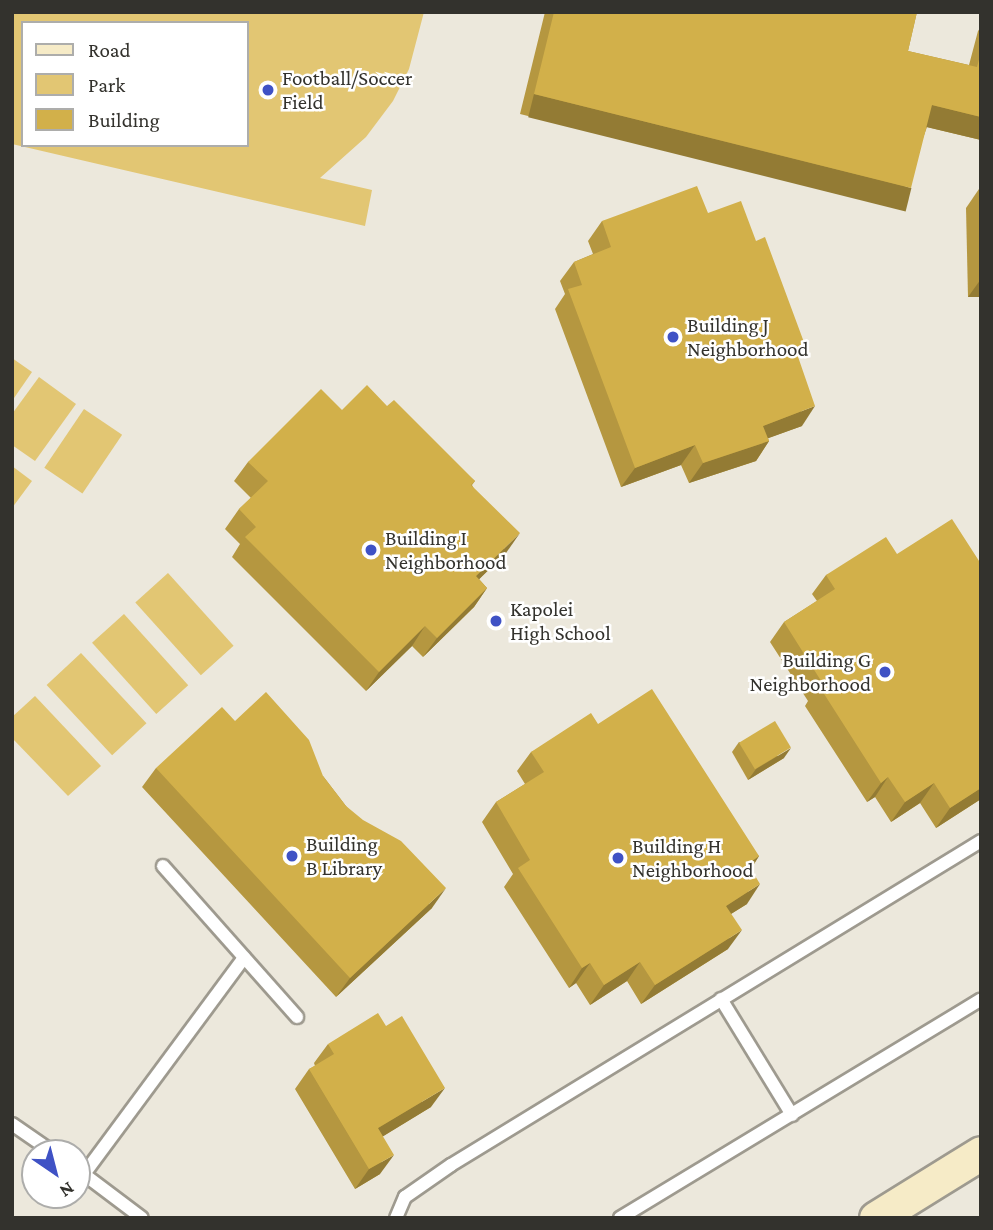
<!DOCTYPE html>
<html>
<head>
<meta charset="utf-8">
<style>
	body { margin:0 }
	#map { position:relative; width:993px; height:1230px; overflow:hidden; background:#ece8dc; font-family:"Crimson Pro",serif }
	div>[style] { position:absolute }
	.green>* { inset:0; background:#e2c673; transform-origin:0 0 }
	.roads { filter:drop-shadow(2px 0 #9e9a8f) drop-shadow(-2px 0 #9e9a8f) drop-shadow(0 2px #9e9a8f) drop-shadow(0 -2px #9e9a8f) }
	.lane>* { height:12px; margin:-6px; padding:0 6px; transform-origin:6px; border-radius:6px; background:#fff }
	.secondary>* { height:33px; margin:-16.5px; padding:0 16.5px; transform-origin:16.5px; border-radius:16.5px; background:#f6ebc7 }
	.wall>* { inset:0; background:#b59740 }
	.shaded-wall>* { inset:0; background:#937b34; transform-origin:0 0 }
	.building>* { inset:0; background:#d2b04a; transform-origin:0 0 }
	.dots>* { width:19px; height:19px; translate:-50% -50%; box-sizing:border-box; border:4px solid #fff; border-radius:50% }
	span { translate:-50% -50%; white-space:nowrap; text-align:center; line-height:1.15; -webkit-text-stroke:5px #fff; paint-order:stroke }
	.poi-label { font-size:21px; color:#33322d }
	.left { translate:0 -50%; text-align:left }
	.right { translate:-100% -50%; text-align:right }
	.frame { position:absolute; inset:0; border:14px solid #33322d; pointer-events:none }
	.legend { position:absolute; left:21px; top:21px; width:228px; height:126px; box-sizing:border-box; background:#fff; border:2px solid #adadab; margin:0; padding:9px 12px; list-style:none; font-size:21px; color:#33322d }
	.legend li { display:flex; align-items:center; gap:14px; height:35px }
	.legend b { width:35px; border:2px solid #adadab }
	.north { position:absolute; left:21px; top:1139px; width:70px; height:70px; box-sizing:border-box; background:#fff; border:2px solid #adadab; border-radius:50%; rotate:145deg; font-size:19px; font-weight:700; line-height:28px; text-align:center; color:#33322d }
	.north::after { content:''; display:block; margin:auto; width:24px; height:32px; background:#3f52c5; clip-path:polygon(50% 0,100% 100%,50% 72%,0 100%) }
</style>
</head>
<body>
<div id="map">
	<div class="green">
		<div style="clip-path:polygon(evenodd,12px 12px,424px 12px,409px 69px,393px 101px,366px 137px,320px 178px,372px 190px,365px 226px,12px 144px,12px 12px,23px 23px,247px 23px,247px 145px,23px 145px,23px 23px)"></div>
		<div style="clip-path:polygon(12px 358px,32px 372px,12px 401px)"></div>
		<div style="clip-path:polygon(39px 377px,76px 404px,35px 461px,12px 445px,12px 414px)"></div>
		<div style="left:84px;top:409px;width:46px;height:71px;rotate:34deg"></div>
		<div style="clip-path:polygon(12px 466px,32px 481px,12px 508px)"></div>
		<div style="left:168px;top:573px;width:98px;height:44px;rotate:48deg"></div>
		<div style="left:124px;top:614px;width:96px;height:43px;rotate:48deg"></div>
		<div style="left:81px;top:653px;width:96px;height:47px;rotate:47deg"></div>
		<div style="clip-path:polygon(35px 696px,101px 766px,68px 796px,12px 738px,12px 717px)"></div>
	</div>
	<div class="roads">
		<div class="lane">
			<div style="left:163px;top:866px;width:202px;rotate:48.4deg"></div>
			<div style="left:721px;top:999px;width:136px;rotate:58.5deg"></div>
			<div style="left:12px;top:1124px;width:51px;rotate:34.6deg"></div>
			<div style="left:77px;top:1169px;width:81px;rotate:37deg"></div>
			<div style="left:84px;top:1174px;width:269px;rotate:-53.5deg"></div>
			<div style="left:396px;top:1218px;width:23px;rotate:-67deg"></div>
			<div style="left:405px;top:1197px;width:56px;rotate:-34.8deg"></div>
			<div style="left:451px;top:1165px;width:621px;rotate:-31.44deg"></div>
			<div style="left:620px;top:1218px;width:422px;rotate:-31.2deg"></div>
		</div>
		<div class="secondary">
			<div style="left:876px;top:1218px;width:123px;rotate:-31.8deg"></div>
		</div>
	</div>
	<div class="wall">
		<div style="clip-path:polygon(545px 12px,917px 12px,908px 51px,969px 65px,978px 31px,981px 27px,981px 140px,927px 127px,898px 208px,520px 114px)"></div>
		<div style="clip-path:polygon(979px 189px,981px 189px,981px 297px,968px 297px,966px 208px)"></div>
		<div style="clip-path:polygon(708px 213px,797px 355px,802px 426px,768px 438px,769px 441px,756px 461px,689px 483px,681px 465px,621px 487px,555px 309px,565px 294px,560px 281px,574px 262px,593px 254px,588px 241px,602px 221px)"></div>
		<div style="clip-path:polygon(387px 406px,475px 481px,472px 485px,506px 553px,479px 579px,487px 588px,474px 607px,423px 657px,412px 646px,366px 691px,232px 557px,240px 544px,225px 529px,239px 509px,251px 498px,234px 481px,248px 462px,342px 410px)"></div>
		<div style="clip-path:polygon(897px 554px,981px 564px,981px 799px,936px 828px,920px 803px,891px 822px,875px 797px,867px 802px,805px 706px,808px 701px,770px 642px,784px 622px,817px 601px,812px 594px,826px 575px)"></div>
		<div style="clip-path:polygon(598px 724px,759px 856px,751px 869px,747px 904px,731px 914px,728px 949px,641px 1004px,627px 981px,590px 1005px,576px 983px,569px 988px,504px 887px,513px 874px,482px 822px,496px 802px,525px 784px,517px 771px,531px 752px)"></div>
		<div style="clip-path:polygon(739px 742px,784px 758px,748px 780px,732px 752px)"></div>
		<div style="clip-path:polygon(156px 768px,323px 776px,346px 806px,432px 908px,336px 997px,142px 787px)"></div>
		<div style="clip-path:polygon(328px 1044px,431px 1107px,383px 1136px,380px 1174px,355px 1189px,295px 1089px,309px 1069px,315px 1066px,314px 1063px)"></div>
	</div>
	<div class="shaded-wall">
		<div style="left:534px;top:94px;width:389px;height:24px;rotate:14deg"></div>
		<div style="clip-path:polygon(932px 105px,981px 117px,981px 140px,918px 125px)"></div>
		<div style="clip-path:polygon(981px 279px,981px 297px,968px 297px)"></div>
		<div style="clip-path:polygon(805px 345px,791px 364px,795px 348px)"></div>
		<div style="clip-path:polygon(815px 406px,802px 426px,750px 445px,763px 426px)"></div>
		<div style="clip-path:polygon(769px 441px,756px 461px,689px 483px,703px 463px)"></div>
		<div style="clip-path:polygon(695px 445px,681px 465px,621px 487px,635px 468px)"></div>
		<div style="clip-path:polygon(520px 533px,506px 553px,462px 596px,476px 576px)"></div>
		<div style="clip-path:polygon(487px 588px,474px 607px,423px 657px,437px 638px)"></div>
		<div style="clip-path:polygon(425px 626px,412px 646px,366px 691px,379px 672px)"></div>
		<div style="clip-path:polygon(791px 748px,784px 758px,748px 780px,756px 769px)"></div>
		<div style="clip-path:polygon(888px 777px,875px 797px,867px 802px,881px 783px)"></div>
		<div style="clip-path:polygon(934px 783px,920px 803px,891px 822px,905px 802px)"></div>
		<div style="clip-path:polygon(981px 788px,981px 799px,936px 828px,950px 808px)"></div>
		<div style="clip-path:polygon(759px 856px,746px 876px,748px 864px)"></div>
		<div style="clip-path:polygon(760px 884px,747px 904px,713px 925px,726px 906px)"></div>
		<div style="clip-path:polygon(446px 888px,432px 908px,336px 997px,350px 978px)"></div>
		<div style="clip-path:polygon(742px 930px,728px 949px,641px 1004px,655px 985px)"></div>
		<div style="clip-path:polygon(640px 962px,627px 981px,590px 1005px,604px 985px)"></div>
		<div style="clip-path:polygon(590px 963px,576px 983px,569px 988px,582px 968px)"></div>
		<div style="clip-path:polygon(445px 1088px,431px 1107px,364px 1148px,378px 1128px)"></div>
		<div style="clip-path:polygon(394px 1155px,380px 1174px,355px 1189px,369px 1169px)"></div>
	</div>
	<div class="building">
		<div style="clip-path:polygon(554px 12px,917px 12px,908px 51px,977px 67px,981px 52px,981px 117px,932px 105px,911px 188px,534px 94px)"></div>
		<div style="clip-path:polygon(697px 186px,708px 213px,741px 201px,756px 241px,765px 237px,805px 345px,795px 348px,815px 406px,763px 426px,769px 441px,703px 463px,695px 445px,635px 468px,568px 289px,582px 285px,574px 262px,611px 247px,602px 221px)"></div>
		<div style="clip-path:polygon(979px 189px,981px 189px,981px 250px)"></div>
		<div style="clip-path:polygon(367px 385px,387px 406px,394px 400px,475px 481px,471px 485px,520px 533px,476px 576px,487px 588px,437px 638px,425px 626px,379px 672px,245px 537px,256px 527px,239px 509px,268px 481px,248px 462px,321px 389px,342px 410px)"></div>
		<div style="clip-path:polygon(952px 519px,981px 564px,981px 788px,950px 808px,934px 783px,905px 802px,888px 777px,881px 783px,819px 686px,823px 684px,784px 622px,835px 589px,826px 575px,886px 537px,897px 554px)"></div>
		<div style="clip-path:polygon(652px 689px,759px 856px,748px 864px,760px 884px,726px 906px,742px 930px,655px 985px,640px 962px,604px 985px,590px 963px,582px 968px,518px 868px,530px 860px,496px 802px,544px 772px,531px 752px,591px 713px,598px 724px)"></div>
		<div style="clip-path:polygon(266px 692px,309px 740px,323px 776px,346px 806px,363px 820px,401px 841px,446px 888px,350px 978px,156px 768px,222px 707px,235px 721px)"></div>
		<div style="left:775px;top:721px;width:31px;height:42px;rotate:59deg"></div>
		<div style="clip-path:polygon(378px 1013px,386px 1026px,402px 1016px,445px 1088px,378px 1128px,394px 1155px,369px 1169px,309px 1069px,334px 1054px,328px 1044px)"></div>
	</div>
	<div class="dots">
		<div style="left:268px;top:90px;background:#3f52c5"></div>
		<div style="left:673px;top:337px;background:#3f52c5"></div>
		<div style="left:371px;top:550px;background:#3f52c5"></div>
		<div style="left:496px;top:621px;background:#3f52c5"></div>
		<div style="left:885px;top:672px;background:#3f52c5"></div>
		<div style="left:292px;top:856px;background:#3f52c5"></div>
		<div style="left:618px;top:858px;background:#3f52c5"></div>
	</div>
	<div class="poi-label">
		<span class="left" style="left:282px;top:90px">Football/Soccer<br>Field</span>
		<span class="left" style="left:687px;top:337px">Building J<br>Neighborhood</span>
		<span class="left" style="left:385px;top:550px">Building I<br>Neighborhood</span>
		<span class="left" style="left:510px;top:621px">Kapolei<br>High School</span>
		<span class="right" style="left:871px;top:672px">Building G<br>Neighborhood</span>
		<span class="left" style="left:306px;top:856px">Building<br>B Library</span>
		<span class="left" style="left:632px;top:858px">Building H<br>Neighborhood</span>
	</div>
	<div class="frame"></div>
	<ul class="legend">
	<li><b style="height:9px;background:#f6ebc7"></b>Road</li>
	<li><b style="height:19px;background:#e2c673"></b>Park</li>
	<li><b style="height:19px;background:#d2b04a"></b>Building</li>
	</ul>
	<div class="north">N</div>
</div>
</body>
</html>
